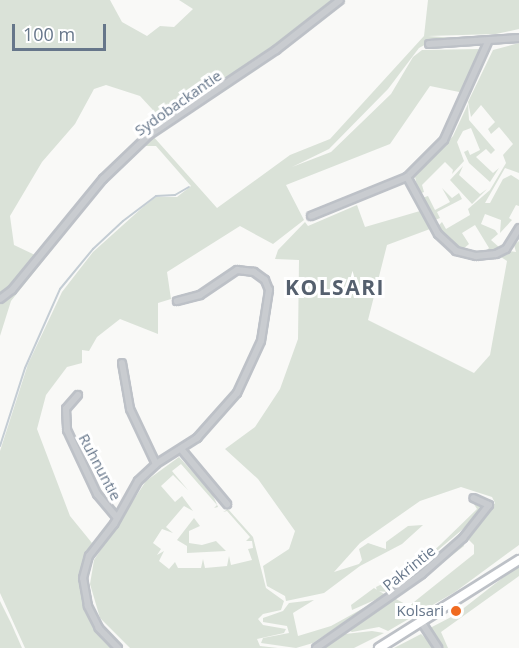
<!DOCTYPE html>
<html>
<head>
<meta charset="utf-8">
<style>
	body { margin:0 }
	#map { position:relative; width:519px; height:648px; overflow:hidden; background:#f9f9f7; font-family:"Open Sans",sans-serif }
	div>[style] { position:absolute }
	.green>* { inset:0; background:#dae2d8 }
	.stream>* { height:2px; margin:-1px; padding:0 1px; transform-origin:1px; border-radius:1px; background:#c4cdd4 }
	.roads { filter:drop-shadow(2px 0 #bdc1c7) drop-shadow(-2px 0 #bdc1c7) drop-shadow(0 2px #bdc1c7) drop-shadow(0 -2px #bdc1c7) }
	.street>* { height:6px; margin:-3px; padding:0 3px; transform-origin:3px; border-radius:3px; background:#c9ccd0 }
	.secondary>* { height:8px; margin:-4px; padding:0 4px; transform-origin:4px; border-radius:4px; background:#fff }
	.dots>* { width:16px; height:16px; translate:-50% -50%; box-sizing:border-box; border:3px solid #fff; border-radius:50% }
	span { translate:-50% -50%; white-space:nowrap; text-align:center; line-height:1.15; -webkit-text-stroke:6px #fff; paint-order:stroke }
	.street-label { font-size:15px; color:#66768a }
	.poi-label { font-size:15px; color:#66768a }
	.right { translate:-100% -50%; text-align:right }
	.district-label { font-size:21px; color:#55606e; font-weight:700; letter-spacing:1.5px }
	.scale { position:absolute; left:12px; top:24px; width:94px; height:27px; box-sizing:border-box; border:3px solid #66768a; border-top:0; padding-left:8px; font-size:18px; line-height:21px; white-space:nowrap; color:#66768a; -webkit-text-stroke:4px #fff; paint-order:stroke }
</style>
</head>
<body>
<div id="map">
	<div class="green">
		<div style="clip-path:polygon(0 0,110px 0,122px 22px,147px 36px,160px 26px,174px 27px,193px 9px,179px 0,335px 0,270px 50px,164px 122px,140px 96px,106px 85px,94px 89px,75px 124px,42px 162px,10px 216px,14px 245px,35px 255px,5px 294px,8px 297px,95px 191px,152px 135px,217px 208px,290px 155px,330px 139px,424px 36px,428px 0,519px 0,519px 29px,496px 34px,428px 36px,481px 40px,430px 42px,419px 48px,388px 89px,329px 149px,292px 167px,331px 152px,391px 94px,413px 57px,422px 50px,479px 49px,464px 93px,430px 86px,390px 144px,286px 185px,304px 220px,273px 244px,240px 226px,167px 272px,171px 299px,158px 303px,158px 334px,120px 319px,97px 337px,89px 351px,82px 350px,82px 363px,67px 367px,46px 395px,37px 429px,70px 516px,92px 543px,82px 565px,82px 594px,91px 622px,113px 648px,25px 648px,0 593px,0 451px,28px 364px,62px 292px,93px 252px,143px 207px,156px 197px,177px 197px,191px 186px,156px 146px,145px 146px,103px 186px,11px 301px,0 336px)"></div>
		<div style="clip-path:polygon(519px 43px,519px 173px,505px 168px,485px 203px,490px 203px,503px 179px,511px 175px,519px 180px,519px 206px,516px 205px,509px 218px,512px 220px,500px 233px,501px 220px,485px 214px,481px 224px,495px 230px,498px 234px,491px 240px,500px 248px,485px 252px,489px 248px,475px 225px,462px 233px,469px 244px,462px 250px,451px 244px,437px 227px,442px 222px,446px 229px,470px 215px,468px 209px,490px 190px,506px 163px,503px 155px,513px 144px,499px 127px,491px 134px,488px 129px,495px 122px,481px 105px,471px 117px,468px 102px,493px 50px)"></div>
		<div style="clip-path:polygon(468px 104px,469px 120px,495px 150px,491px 154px,486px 149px,476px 157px,493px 173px,499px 168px,490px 182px,469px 163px,464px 152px,468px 150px,470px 155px,480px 150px,471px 128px,463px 131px,457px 142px,464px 161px,452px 174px,453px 170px,445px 162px,422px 185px,424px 192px,419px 194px,415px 177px,453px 136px)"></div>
		<div style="clip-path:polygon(463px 166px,459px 175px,480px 194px,487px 189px,472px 204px,450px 180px)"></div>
		<div style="clip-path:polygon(442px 188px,452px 198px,459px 193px,462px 199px,437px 212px,440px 218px,435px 220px,422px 198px,428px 196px,435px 210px,450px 202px)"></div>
		<div style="clip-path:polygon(357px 205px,365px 227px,420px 211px,430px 229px,387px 245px,368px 320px,474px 373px,490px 355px,507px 261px,501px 257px,509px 251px,516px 252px,514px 245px,519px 241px,519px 545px,455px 592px,388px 631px,379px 627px,352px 632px,350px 631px,394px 598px,409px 606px,474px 554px,474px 545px,467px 538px,495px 503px,492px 497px,461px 487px,420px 501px,360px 543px,334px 572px,359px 564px,362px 560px,359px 549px,368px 543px,386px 549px,386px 542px,408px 526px,423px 525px,402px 544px,360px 566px,324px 593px,286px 601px,285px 596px,267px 586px,263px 566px,289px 549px,295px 531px,258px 479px,225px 449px,255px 427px,280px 389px,298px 339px,299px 260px,275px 259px,278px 250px,305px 222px,308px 226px)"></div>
		<div style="clip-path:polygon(179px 457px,212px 493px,218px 507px,214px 508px,217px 505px,181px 464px,172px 471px,188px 490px,173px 475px,161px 486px,175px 502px,182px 496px,193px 511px,184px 506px,166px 527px,173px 533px,162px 529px,153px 543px,161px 549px,157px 555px,164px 551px,159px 561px,169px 569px,175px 562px,178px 568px,201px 568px,203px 559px,205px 568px,227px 566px,229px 556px,231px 565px,252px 560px,248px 549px,253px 548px,252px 541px,246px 541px,250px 537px,227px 511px,223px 512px,228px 509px,253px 537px,266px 588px,284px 601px,281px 610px,263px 614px,258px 619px,263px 625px,286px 629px,284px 633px,257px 639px,260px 646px,278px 648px,130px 648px,100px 618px,90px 584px,94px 560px,146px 481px)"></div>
		<div style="clip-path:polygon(472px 501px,480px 503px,480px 510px,463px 529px,388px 592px,377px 591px,376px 587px,415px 568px,441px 544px,477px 509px)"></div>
		<div style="clip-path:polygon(194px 518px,200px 526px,189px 531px,189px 543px,202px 545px,216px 541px,226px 551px,187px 553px,187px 546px,177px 540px)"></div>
		<div style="clip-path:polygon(462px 542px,464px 546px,402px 594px,402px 592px)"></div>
		<div style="clip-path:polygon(519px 565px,519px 576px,441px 632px,448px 648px,440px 648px,430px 628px,455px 615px)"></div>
		<div style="clip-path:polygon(374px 588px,386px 595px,352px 610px,351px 605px)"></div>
		<div style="clip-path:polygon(314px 600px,293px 613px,298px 636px,331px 626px,369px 605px,313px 643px,296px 648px,261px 643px,263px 638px,289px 633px,287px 626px,263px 622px,263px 618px,283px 611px,289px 603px)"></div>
		<div style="clip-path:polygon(0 601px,11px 623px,22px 648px,0 648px)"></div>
		<div style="clip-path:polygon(372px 631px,384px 633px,354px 648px,322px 648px,345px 634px)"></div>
		<div style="clip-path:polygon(421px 634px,436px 648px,394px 648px)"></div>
	</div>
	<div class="stream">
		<div style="left:0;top:446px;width:82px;rotate:-72.2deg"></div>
		<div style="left:25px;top:368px;width:86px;rotate:-66.1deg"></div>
		<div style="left:60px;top:289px;width:52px;rotate:-50.5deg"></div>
		<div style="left:93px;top:249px;width:41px;rotate:-43deg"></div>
		<div style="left:123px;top:221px;width:41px;rotate:-37.1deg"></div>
		<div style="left:156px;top:196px;width:19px;rotate:-3deg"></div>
		<div style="left:175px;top:195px;width:16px;rotate:-30deg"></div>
	</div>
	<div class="roads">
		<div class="street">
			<div style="left:488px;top:42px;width:107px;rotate:114.2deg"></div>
			<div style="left:444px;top:140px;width:52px;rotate:135deg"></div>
			<div style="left:407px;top:177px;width:65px;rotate:61.5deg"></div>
			<div style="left:438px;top:234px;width:25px;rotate:43deg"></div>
			<div style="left:456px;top:251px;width:21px;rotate:14deg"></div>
			<div style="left:476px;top:256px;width:20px;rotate:-6deg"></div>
			<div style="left:496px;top:254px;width:11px;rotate:-27deg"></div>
			<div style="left:506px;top:249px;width:25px;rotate:-58deg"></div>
			<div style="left:429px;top:44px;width:90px;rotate:-3.8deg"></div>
			<div style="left:311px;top:216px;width:104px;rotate:-22.1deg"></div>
			<div style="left:0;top:299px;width:15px;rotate:-37deg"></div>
			<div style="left:12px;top:290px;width:144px;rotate:-50.7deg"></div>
			<div style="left:103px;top:179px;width:64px;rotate:-43.7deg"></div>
			<div style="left:149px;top:135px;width:153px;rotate:-33.8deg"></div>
			<div style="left:276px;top:50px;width:81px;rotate:-38deg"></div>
			<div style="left:122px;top:363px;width:47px;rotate:80.1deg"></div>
			<div style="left:130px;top:409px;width:61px;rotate:64.7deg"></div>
			<div style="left:78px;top:395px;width:18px;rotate:131deg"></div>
			<div style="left:66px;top:409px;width:21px;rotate:87deg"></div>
			<div style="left:67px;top:430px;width:71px;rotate:64.9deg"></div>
			<div style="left:97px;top:494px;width:31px;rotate:50deg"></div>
			<div style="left:181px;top:449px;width:72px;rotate:50.1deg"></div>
			<div style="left:422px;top:623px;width:30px;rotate:57deg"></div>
			<div style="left:118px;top:648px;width:28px;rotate:-134deg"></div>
			<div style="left:99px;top:628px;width:25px;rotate:-117deg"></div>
			<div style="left:88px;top:606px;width:28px;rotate:-100deg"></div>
			<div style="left:83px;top:578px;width:23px;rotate:-75deg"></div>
			<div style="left:89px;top:556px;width:41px;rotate:-52deg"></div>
			<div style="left:114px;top:524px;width:49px;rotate:-60.8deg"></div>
			<div style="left:138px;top:481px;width:25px;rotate:-43deg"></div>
			<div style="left:156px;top:464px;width:49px;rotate:-32.4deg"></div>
			<div style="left:197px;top:438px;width:60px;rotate:-48.4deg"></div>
			<div style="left:237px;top:393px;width:57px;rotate:-65.2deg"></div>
			<div style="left:261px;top:341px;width:52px;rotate:-81.1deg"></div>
			<div style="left:269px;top:290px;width:11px;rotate:-112deg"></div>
			<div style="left:265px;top:280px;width:14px;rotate:-144deg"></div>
			<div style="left:254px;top:272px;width:17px;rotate:-173deg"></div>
			<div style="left:237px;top:270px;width:45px;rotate:146deg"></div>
			<div style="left:200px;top:295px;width:24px;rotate:165deg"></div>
			<div style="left:316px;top:648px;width:129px;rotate:-34.9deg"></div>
			<div style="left:422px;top:574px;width:55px;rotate:-41.3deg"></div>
			<div style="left:463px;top:538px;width:42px;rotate:-51.8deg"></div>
			<div style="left:489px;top:505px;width:17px;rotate:-156deg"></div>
		</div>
		<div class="secondary">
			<div style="left:379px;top:648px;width:165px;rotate:-32.2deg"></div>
		</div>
	</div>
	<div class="dots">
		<div style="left:456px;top:611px;background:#f06b21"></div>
	</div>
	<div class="street-label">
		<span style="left:178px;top:103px;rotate:-35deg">Sydobackantie</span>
		<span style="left:100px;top:467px;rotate:62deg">Ruhnuntie</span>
		<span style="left:409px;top:568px;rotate:-39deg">Pakrintie</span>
	</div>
	<div class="poi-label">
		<span class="right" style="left:444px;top:611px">Kolsari</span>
	</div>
	<div class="district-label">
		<span style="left:335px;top:287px">KOLSARI</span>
	</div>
	<div class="scale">100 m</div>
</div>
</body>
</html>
